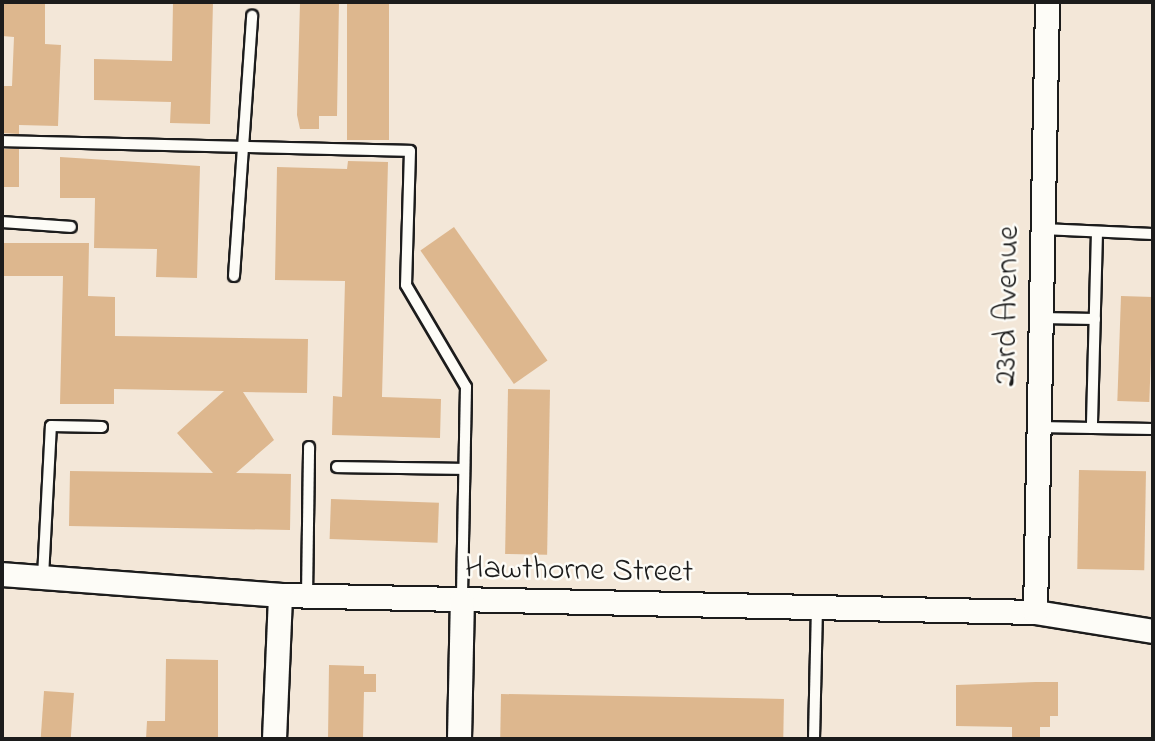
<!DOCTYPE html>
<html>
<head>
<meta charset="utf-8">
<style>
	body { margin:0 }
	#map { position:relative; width:1155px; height:741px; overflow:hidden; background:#f3e7d8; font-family:"Indie Flower",sans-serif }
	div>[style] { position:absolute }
	.building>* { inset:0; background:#ddb78e; transform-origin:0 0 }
	.roads { filter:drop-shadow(2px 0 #1c1c1c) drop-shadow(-2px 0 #1c1c1c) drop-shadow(0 2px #1c1c1c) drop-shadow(0 -2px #1c1c1c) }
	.service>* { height:10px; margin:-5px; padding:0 5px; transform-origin:5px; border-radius:5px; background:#fdfcf7 }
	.minor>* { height:23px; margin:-11.5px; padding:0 11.5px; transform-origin:11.5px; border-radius:11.5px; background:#fdfcf7 }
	span { translate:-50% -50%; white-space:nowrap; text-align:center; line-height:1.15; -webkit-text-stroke:5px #fdfcf7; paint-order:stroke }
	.street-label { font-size:32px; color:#1c1c1c }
	.frame { position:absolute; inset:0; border:4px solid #1c1c1c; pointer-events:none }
</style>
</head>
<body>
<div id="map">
	<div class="building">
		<div style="clip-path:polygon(2px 2px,45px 3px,45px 44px,61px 45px,58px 126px,19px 125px,19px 134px,2px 133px,2px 86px,12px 86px,14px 37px,2px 36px)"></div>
		<div style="clip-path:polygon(173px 2px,213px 2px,210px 124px,170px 123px,171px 102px,94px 100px,94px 59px,172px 61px)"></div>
		<div style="clip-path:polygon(300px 2px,339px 2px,337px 116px,319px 116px,319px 129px,300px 129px,297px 115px)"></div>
		<div style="left:347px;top:2px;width:42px;height:138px"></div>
		<div style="left:2px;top:149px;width:17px;height:38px"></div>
		<div style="clip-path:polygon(60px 157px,200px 166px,197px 278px,156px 277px,157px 249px,94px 248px,95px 198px,60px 198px)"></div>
		<div style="clip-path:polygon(348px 161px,388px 162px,382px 397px,441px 399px,440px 438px,332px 435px,333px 396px,342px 397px,345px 281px,275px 280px,277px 167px,347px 169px)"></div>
		<div style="left:454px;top:227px;width:163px;height:41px;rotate:55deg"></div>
		<div style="clip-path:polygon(2px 243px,89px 243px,88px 296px,115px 297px,115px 336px,308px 339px,307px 393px,243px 392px,274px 440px,236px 473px,291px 474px,290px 530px,69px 526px,70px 471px,213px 473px,177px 433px,224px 391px,114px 389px,114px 404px,60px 404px,63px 276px,2px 276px)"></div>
		<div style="left:1121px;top:296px;width:32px;height:105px;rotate:2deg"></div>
		<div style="left:508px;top:389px;width:42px;height:165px;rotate:1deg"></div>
		<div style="left:1079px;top:470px;width:67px;height:99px;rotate:1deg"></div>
		<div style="left:331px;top:499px;width:108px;height:40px;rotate:2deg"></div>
		<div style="clip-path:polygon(166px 659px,218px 660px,218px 739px,146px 739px,147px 721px,165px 721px)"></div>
		<div style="clip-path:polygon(329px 665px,364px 666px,364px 674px,376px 674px,376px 692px,364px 692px,363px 739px,328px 739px)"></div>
		<div style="clip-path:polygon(1036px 682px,1058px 682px,1058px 716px,1050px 716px,1050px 727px,1040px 727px,1040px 739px,1012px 739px,1012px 727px,956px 726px,956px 685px)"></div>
		<div style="left:44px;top:691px;width:30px;height:48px;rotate:4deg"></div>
		<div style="left:501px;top:694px;width:283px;height:44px;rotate:1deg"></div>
	</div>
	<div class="roads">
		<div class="service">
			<div style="left:2px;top:141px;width:408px;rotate:1.4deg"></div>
			<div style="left:410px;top:151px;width:134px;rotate:91.7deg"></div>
			<div style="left:406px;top:285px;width:118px;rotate:59.5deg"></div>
			<div style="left:466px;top:387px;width:214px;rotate:91.1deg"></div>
			<div style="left:2px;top:222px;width:69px;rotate:4.1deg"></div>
			<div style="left:1042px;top:229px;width:111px;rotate:2.6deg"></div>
			<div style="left:1097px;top:232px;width:196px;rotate:91.5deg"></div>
			<div style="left:1092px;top:428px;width:61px;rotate:0.9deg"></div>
			<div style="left:234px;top:276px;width:261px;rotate:-86deg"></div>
			<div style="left:1041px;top:318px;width:54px;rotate:1.1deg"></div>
			<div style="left:1039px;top:427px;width:53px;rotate:1.1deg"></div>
			<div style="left:337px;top:467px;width:127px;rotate:0.9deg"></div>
			<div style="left:43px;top:577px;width:151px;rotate:-87deg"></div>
			<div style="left:51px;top:426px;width:51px;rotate:1.1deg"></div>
			<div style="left:307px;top:596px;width:149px;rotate:-89.2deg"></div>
			<div style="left:814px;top:739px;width:129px;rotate:-88.7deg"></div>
		</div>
		<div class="minor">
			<div style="left:2px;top:574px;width:279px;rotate:4.3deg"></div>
			<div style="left:280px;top:595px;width:755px;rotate:1.29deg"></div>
			<div style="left:1035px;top:612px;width:120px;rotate:9.1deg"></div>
			<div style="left:1035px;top:612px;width:610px;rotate:-88.87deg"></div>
			<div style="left:274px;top:739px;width:144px;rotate:-87.6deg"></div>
			<div style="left:459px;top:739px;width:138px;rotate:-88.8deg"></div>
		</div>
	</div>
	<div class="street-label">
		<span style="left:1009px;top:306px;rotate:-89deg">23rd Avenue</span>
		<span style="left:579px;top:572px;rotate:1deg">Hawthorne Street</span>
	</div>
	<div class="frame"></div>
</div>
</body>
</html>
